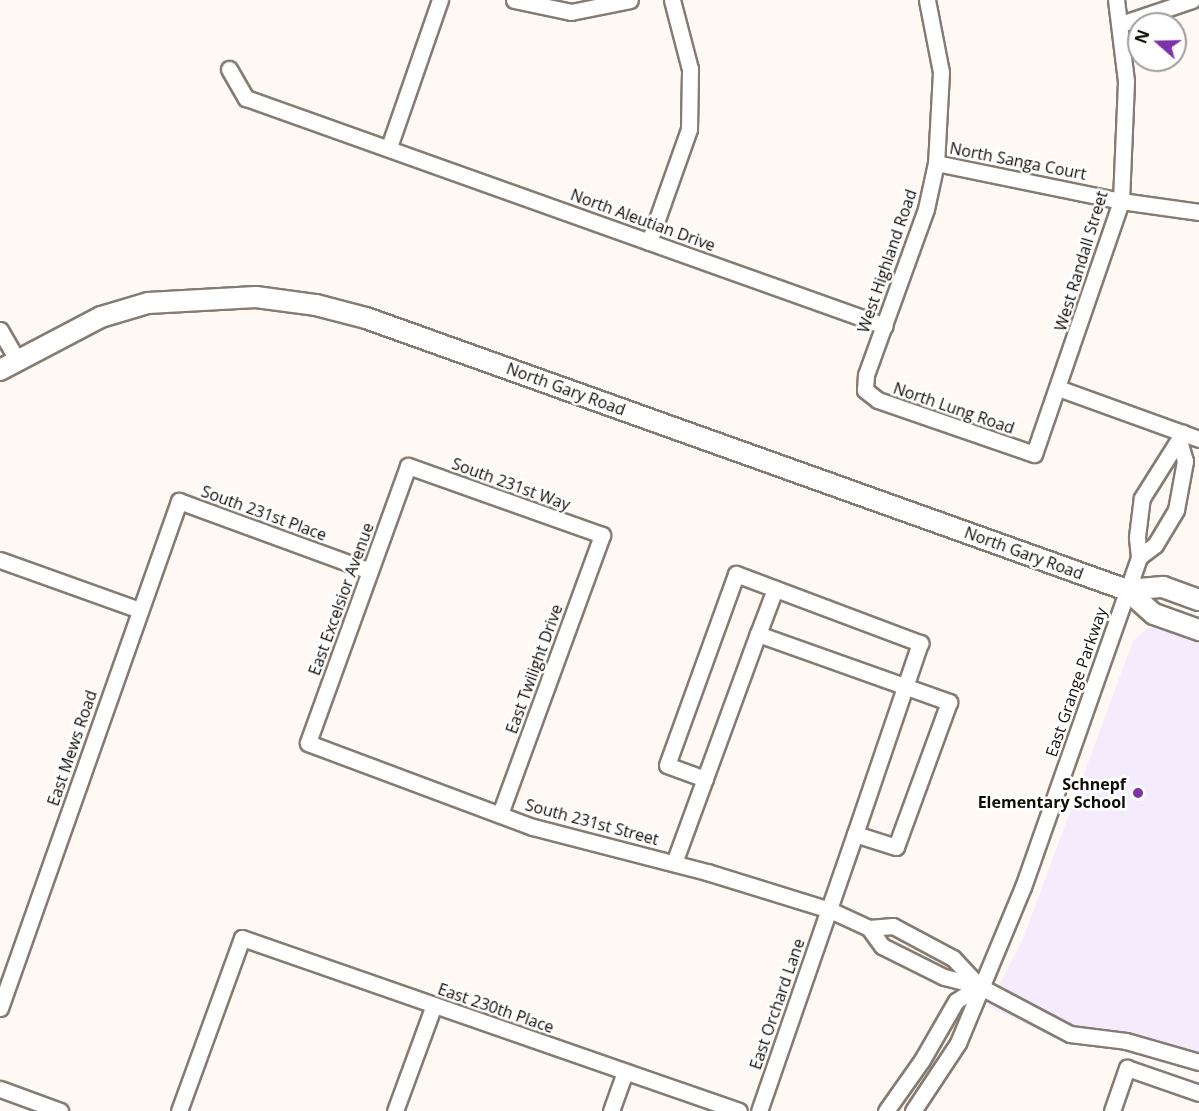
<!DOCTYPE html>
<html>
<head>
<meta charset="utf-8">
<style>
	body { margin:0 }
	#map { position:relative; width:1199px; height:1111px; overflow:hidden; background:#fef9f5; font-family:"Open Sans",sans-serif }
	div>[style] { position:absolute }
	.education>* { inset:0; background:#f4ecfd }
	.roads { filter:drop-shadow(2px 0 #857b72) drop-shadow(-2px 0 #857b72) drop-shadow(0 2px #857b72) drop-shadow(0 -2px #857b72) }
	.minor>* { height:15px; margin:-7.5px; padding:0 7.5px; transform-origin:7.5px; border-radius:7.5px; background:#fff }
	.major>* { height:20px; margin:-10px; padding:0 10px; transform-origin:10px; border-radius:10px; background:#fff }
	.dots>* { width:16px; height:16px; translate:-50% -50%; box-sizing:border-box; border:3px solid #fff; border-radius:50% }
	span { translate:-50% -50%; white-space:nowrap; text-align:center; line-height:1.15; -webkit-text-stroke:5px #fff; paint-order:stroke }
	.street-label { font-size:16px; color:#0f0c08 }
	.poi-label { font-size:16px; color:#0f0c08; font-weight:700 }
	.right { translate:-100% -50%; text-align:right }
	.north { position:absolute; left:1127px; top:12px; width:60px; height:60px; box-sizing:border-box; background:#fff; border:2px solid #9f9e9c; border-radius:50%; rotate:290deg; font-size:16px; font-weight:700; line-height:24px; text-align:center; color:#0f0c08 }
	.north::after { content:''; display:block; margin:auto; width:21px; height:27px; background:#7e34a7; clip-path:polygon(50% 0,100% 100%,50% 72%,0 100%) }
</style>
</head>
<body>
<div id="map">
	<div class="education">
		<div style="clip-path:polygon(1152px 625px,1199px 641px,1199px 1073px,1141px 1052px,1067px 1044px,988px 1006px,1023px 939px,1133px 641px)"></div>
	</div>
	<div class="roads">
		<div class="minor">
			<div style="left:514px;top:0;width:58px;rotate:11.9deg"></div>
			<div style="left:571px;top:12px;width:60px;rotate:-11.5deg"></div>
			<div style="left:927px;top:0;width:73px;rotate:79deg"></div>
			<div style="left:941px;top:72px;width:91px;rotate:93.1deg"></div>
			<div style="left:936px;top:163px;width:47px;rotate:102.3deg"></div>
			<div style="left:926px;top:209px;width:177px;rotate:109.9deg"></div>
			<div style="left:866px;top:375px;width:15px;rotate:94deg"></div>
			<div style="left:865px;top:390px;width:16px;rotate:38deg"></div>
			<div style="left:878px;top:400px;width:165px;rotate:19.1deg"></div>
			<div style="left:1034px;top:454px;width:268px;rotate:-71deg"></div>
			<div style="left:1121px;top:201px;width:120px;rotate:-87.6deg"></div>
			<div style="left:1126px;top:81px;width:82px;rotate:-97deg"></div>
			<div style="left:1121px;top:24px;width:75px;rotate:-18.7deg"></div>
			<div style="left:229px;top:69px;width:34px;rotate:60deg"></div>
			<div style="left:246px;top:98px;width:678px;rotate:19.64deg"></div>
			<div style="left:389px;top:147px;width:156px;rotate:-70.9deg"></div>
			<div style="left:936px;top:163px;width:189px;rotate:11.6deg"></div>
			<div style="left:1121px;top:201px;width:79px;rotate:8deg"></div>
			<div style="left:649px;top:242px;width:120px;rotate:-70.5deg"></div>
			<div style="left:689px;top:129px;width:60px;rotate:-89deg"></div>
			<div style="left:690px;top:69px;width:71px;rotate:-104.6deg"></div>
			<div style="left:0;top:330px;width:34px;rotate:60deg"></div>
			<div style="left:1058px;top:388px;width:150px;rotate:19.9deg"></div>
			<div style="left:1139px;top:557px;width:20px;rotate:-37deg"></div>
			<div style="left:1155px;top:545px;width:41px;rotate:-59deg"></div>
			<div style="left:1176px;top:510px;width:50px;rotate:-79.6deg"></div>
			<div style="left:1185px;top:461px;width:19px;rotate:-106deg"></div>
			<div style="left:0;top:560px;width:149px;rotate:19.7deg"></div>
			<div style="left:758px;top:634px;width:48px;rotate:-69.3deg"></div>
			<div style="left:705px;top:779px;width:40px;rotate:-159.8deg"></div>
			<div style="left:667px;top:765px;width:203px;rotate:-70.1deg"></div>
			<div style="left:736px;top:574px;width:197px;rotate:20.6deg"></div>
			<div style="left:920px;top:643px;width:202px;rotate:108.8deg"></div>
			<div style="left:500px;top:814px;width:297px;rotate:-69.9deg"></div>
			<div style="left:602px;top:535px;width:206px;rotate:-160.4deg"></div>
			<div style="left:408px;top:466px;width:294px;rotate:109.9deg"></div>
			<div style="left:308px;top:743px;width:240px;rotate:20.5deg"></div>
			<div style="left:533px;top:827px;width:180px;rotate:14.5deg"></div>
			<div style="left:707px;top:872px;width:129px;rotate:17.2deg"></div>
			<div style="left:830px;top:910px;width:43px;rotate:24.8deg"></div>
			<div style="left:869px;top:928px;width:24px;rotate:-5deg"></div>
			<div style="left:893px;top:926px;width:68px;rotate:28.1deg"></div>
			<div style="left:953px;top:958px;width:38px;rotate:47deg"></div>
			<div style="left:674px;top:863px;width:244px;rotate:-69.9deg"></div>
			<div style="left:758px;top:634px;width:203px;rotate:19.6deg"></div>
			<div style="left:949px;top:702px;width:154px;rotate:110.1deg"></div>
			<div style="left:896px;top:847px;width:43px;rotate:-162.4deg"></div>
			<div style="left:855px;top:834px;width:293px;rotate:109.1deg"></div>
			<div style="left:869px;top:928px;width:22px;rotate:54deg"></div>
			<div style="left:882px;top:946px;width:69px;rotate:26.6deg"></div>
			<div style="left:944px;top:977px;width:36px;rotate:14deg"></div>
			<div style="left:979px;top:986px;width:103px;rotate:27.8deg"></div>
			<div style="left:1070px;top:1034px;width:56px;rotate:7.1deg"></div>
			<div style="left:1126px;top:1041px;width:76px;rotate:16deg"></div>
			<div style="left:0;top:1008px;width:538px;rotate:-70.55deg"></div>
			<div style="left:179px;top:501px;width:203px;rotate:20.1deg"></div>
			<div style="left:0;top:1089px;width:64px;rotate:20.1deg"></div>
			<div style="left:179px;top:1111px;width:184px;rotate:-70deg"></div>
			<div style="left:242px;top:938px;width:526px;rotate:19.19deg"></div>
			<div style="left:395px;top:1111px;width:113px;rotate:-69.8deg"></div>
			<div style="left:611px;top:1111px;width:41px;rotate:-70.3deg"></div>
			<div style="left:886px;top:1111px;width:62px;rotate:-54.8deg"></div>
			<div style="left:922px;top:1060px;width:68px;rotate:-60deg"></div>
			<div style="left:956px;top:1001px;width:27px;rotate:-33deg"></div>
			<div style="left:913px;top:1111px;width:82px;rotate:-56.5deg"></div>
			<div style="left:958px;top:1043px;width:169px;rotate:-67.4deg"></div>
			<div style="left:1023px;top:887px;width:350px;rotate:-70.6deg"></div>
			<div style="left:1139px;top:557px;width:20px;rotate:-96deg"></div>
			<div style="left:1137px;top:537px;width:39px;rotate:-83deg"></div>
			<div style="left:1142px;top:498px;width:77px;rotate:-57.8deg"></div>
			<div style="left:1112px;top:1111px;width:46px;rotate:-70.8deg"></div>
			<div style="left:1127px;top:1068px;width:76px;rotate:19.1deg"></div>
		</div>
		<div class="major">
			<div style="left:0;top:370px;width:114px;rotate:-27.7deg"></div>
			<div style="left:101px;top:317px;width:49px;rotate:-16.6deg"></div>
			<div style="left:148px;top:303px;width:108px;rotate:-3.2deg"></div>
			<div style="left:256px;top:297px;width:61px;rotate:7.6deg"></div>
			<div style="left:316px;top:305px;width:52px;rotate:14.6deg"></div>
			<div style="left:366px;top:318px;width:808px;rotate:19.67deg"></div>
			<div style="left:1127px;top:590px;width:36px;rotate:42deg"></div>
			<div style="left:1154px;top:614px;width:48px;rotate:19.6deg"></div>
			<div style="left:1127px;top:590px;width:36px;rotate:-5deg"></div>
			<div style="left:1163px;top:587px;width:38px;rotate:20deg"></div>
		</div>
	</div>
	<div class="dots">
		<div style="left:1138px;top:793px;background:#7e34a7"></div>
	</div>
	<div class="street-label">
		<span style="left:1018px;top:161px;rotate:11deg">North Sanga Court</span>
		<span style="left:643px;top:220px;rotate:20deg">North Aleutian Drive</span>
		<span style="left:887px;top:261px;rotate:-71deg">West Highland Road</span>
		<span style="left:1081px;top:261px;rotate:-73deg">West Randall Street</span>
		<span style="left:566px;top:389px;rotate:20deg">North Gary Road</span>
		<span style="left:954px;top:408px;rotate:19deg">North Lung Road</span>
		<span style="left:511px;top:484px;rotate:20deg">South 231st Way</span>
		<span style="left:264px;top:513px;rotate:20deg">South 231st Place</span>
		<span style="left:1024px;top:553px;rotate:20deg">North Gary Road</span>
		<span style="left:341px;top:599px;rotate:-70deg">East Excelsior Avenue</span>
		<span style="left:534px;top:669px;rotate:-70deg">East Twilight Drive</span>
		<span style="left:1076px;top:682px;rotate:-71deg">East Grange Parkway</span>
		<span style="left:72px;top:748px;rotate:-71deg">East Mews Road</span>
		<span style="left:592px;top:822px;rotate:15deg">South 231st Street</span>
		<span style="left:777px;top:1004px;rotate:-71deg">East Orchard Lane</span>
		<span style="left:496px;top:1008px;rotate:19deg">East 230th Place</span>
	</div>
	<div class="poi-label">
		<span class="right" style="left:1126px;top:793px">Schnepf<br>Elementary School</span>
	</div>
	<div class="north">N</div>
</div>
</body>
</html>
